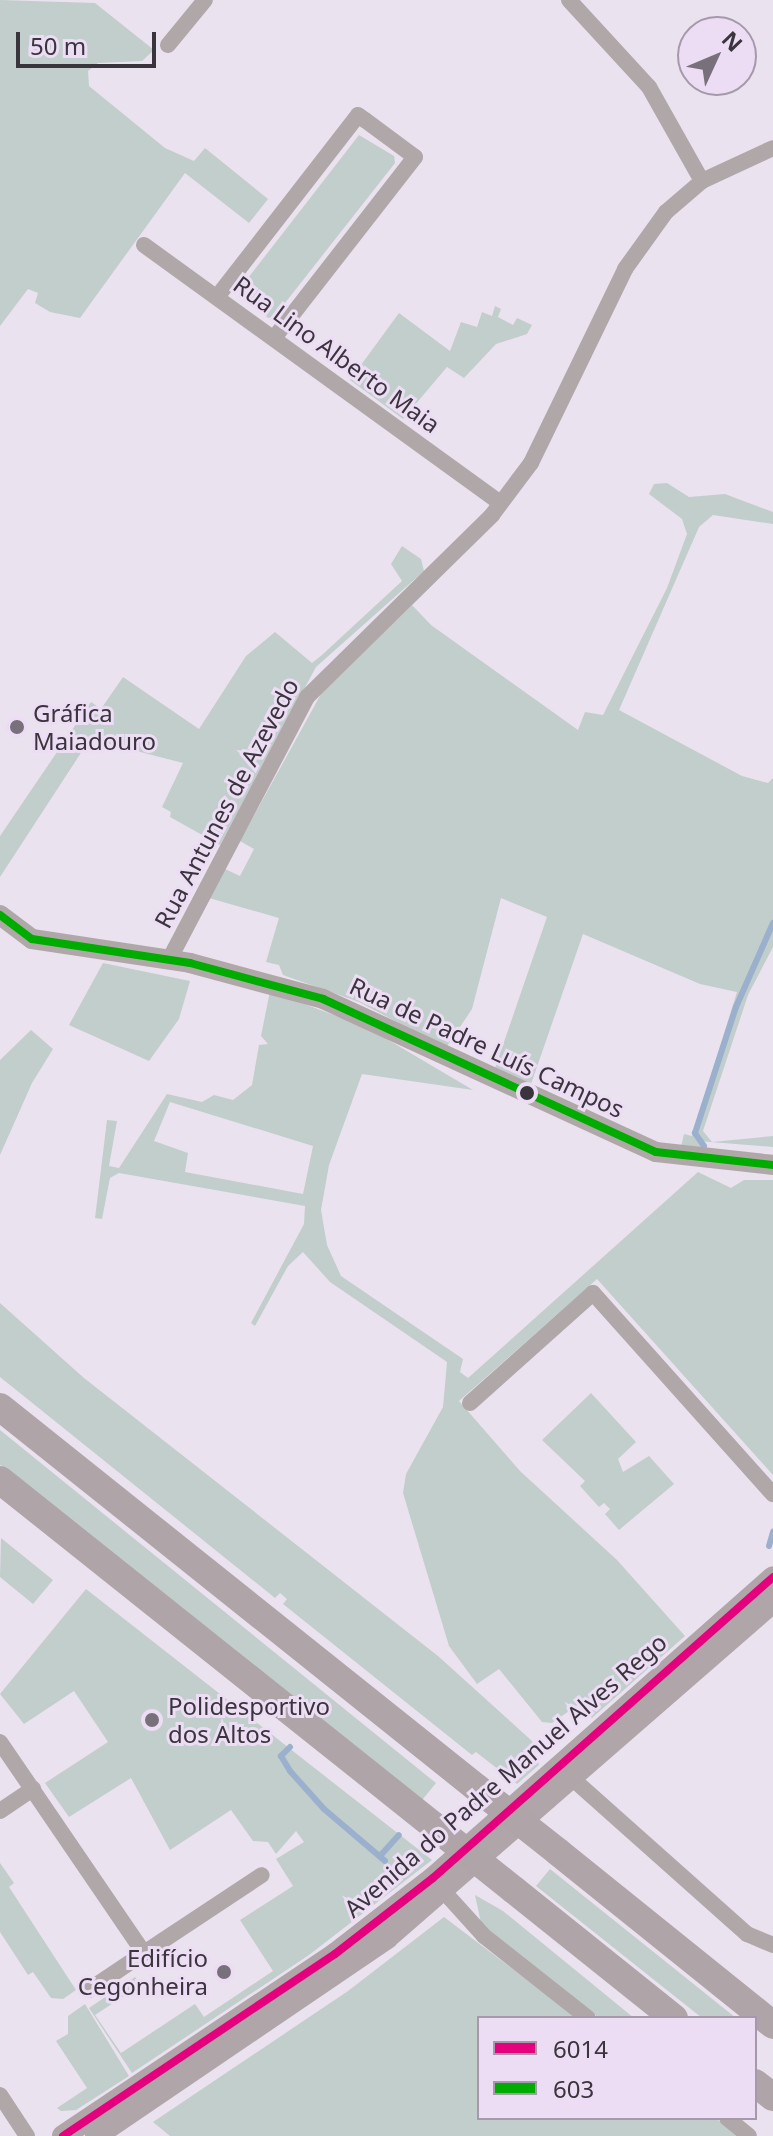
<!DOCTYPE html>
<html>
<head>
<meta charset="utf-8">
<style>
	body { margin:0 }
	#map { position:relative; width:773px; height:2136px; overflow:hidden; background:#ebe2ef; font-family:"Noto Sans",sans-serif }
	div>[style] { position:absolute }
	.green>* { inset:0; background:#c1cecc; transform-origin:0 0 }
	.stream>* { height:6px; margin:-3px; padding:0 3px; transform-origin:3px; border-radius:3px; background:#9ab0cc }
	.minor>* { height:16px; margin:-8px; padding:0 8px; transform-origin:8px; border-radius:8px; background:#b0a8a8 }
	.tertiary>* { height:20px; margin:-10px; padding:0 10px; transform-origin:10px; border-radius:10px; background:#b0a8a8 }
	.secondary>* { height:22px; margin:-11px; padding:0 11px; transform-origin:11px; border-radius:11px; background:#b0a6a9 }
	.motorway>* { height:28px; margin:-14px; padding:0 14px; transform-origin:14px; border-radius:14px; background:#afa4a8 }
	.motorway-bridge>* { height:28px; margin:-14px; padding:0 14px; transform-origin:14px; border-radius:14px; background:#afa4a8 }
	.bus-1>* { height:8px; margin:-4px; padding:0 4px; transform-origin:4px; border-radius:4px; background:#e5007d }
	.bus-2>* { height:8px; margin:-4px; padding:0 4px; transform-origin:4px; border-radius:4px; background:#00ac00 }
	.dots>* { width:22px; height:22px; translate:-50% -50%; box-sizing:border-box; border:4px solid #ecddf4; border-radius:50% }
	span { translate:-50% -50%; white-space:nowrap; text-align:center; line-height:1.15; -webkit-text-stroke:6px #ecddf4; paint-order:stroke }
	.street-label { font-size:24px; color:#3a343d }
	.poi-label { font-size:24px; color:#3a343d }
	.left { translate:0 -50%; text-align:left }
	.right { translate:-100% -50%; text-align:right }
	.legend { position:absolute; left:477px; top:2016px; width:280px; height:104px; box-sizing:border-box; background:#ecddf4; border:2px solid #a599ab; margin:0; padding:10px 14px; list-style:none; font-size:24px; color:#3a343d }
	.legend li { display:flex; align-items:center; gap:16px; height:40px }
	.legend b { width:40px; border:2px solid #a599ab }
	.north { position:absolute; left:677px; top:16px; width:80px; height:80px; box-sizing:border-box; background:#ecddf4; border:2px solid #a599ab; border-radius:50%; rotate:46deg; font-size:22px; font-weight:700; line-height:32px; text-align:center; color:#3a343d }
	.north::after { content:''; display:block; margin:auto; width:28px; height:36px; background:#78717b; clip-path:polygon(50% 0,100% 100%,50% 72%,0 100%) }
	.scale { position:absolute; left:16px; top:32px; width:140px; height:36px; box-sizing:border-box; border:4px solid #3a343d; border-top:0; padding-left:10px; font-size:24px; line-height:28px; white-space:nowrap; color:#3a343d; -webkit-text-stroke:6px #ecddf4; paint-order:stroke }
</style>
</head>
<body>
<div id="map">
	<div class="green">
		<div style="clip-path:polygon(0 0,95px 3px,154px 50px,142px 61px,98px 63px,88px 71px,89px 86px,165px 148px,194px 161px,205px 148px,268px 199px,249px 223px,185px 173px,80px 318px,50px 312px,35px 303px,38px 293px,28px 289px,0 326px)"></div>
		<div style="clip-path:polygon(359px 135px,394px 156px,395px 163px,274px 317px,268px 318px,238px 291px)"></div>
		<div style="clip-path:polygon(495px 306px,501px 309px,498px 317px,513px 325px,517px 318px,532px 325px,527px 334px,496px 344px,464px 378px,447px 367px,403px 419px,350px 380px,399px 313px,450px 351px,461px 322px,477px 327px,482px 312px,492px 316px)"></div>
		<div style="clip-path:polygon(667px 483px,689px 497px,725px 494px,773px 512px,773px 524px,713px 515px,699px 527px,619px 710px,742px 776px,768px 783px,773px 778px,773px 947px,748px 995px,703px 1131px,712px 1142px,773px 1136px,773px 1147px,698px 1141px,703px 1149px,681px 1147px,684px 1134px,692px 1136px,737px 992px,700px 984px,583px 934px,530px 1087px,494px 1071px,547px 917px,501px 898px,472px 1009px,446px 1048px,359px 1002px,283px 975px,279px 965px,266px 962px,279px 918px,209px 898px,225px 869px,240px 876px,254px 849px,240px 841px,321px 694px,412px 605px,431px 625px,578px 730px,585px 712px,603px 715px,667px 588px,687px 534px,682px 519px,649px 494px,654px 484px)"></div>
		<div style="clip-path:polygon(402px 546px,421px 559px,424px 571px,316px 667px,220px 845px,170px 817px,171px 812px,162px 807px,183px 763px,90px 739px,0 877px,0 836px,91px 702px,101px 709px,123px 677px,199px 729px,246px 656px,275px 632px,312px 663px,322px 655px,402px 581px,391px 564px)"></div>
		<div style="clip-path:polygon(103px 963px,190px 981px,179px 1019px,149px 1061px,69px 1025px)"></div>
		<div style="clip-path:polygon(evenodd,270px 991px,368px 1028px,473px 1090px,362px 1074px,329px 1165px,321px 1210px,327px 1245px,341px 1276px,463px 1359px,460px 1372px,468px 1378px,698px 1172px,731px 1188px,744px 1180px,773px 1180px,773px 1475px,597px 1279px,459px 1401px,520px 1471px,617px 1560px,685px 1636px,592px 1718px,579px 1704px,552px 1723px,542px 1722px,499px 1669px,477px 1684px,449px 1646px,403px 1493px,406px 1474px,443px 1407px,447px 1362px,330px 1282px,303px 1252px,288px 1266px,255px 1326px,251px 1323px,304px 1224px,305px 1206px,119px 1173px,110px 1178px,102px 1219px,95px 1218px,107px 1120px,117px 1121px,109px 1166px,119px 1168px,167px 1094px,202px 1102px,214px 1095px,233px 1100px,252px 1085px,259px 1045px,268px 1044px,261px 1036px,270px 991px,170px 1102px,313px 1146px,303px 1194px,185px 1172px,188px 1153px,154px 1141px,170px 1102px)"></div>
		<div style="clip-path:polygon(31px 1030px,53px 1049px,32px 1083px,0 1155px,0 1060px)"></div>
		<div style="clip-path:polygon(0 1303px,84px 1378px,438px 1656px,532px 1741px,539px 1765px,517px 1784px,476px 1752px,472px 1755px,283px 1604px,287px 1599px,280px 1593px,275px 1598px,0 1377px)"></div>
		<div style="clip-path:polygon(591px 1393px,636px 1442px,618px 1459px,623px 1472px,649px 1456px,674px 1484px,619px 1530px,605px 1514px,610px 1509px,604px 1503px,599px 1507px,580px 1486px,585px 1481px,542px 1440px)"></div>
		<div style="left:0;top:1430px;width:561px;height:27px;rotate:39deg"></div>
		<div style="clip-path:polygon(1px 1538px,53px 1580px,33px 1604px,0 1577px)"></div>
		<div style="clip-path:polygon(86px 1589px,432px 1860px,309px 1955px,132px 2073px,89px 2008px,135px 1977px,141px 1985px,95px 2015px,121px 2053px,195px 2004px,204px 2017px,273px 1971px,240px 1920px,293px 1886px,276px 1859px,304px 1842px,296px 1831px,276px 1854px,268px 1842px,253px 1841px,231px 1810px,170px 1850px,131px 1778px,69px 1817px,45px 1783px,108px 1742px,74px 1691px,24px 1724px,0 1694px)"></div>
		<div style="clip-path:polygon(0 1863px,14px 1883px,9px 1887px,76px 1990px,63px 1999px,51px 1998px,33px 1972px,28px 1975px,0 1932px)"></div>
		<div style="clip-path:polygon(550px 1869px,736px 2018px,702px 2018px,536px 1886px)"></div>
		<div style="clip-path:polygon(475px 1895px,503px 1911px,634px 2018px,599px 2018px,532px 1968px,481px 1923px)"></div>
		<div style="clip-path:polygon(444px 1917px,577px 2018px,479px 2018px,479px 2118px,715px 2118px,739px 2136px,170px 2136px,153px 2122px,348px 1991px)"></div>
		<div style="clip-path:polygon(85px 2004px,129px 2076px,76px 2110px,61px 2111px,57px 2108px,87px 2088px,56px 2041px,68px 2034px,68px 2016px)"></div>
	</div>
	<div class="stream">
		<div style="left:704px;top:1146px;width:16px;rotate:-125deg"></div>
		<div style="left:695px;top:1133px;width:133px;rotate:-72deg"></div>
		<div style="left:736px;top:1007px;width:92px;rotate:-66.2deg"></div>
		<div style="left:769px;top:1546px;width:15px;rotate:-74deg"></div>
		<div style="left:290px;top:1747px;width:13px;rotate:135deg"></div>
		<div style="left:281px;top:1756px;width:17px;rotate:59deg"></div>
		<div style="left:290px;top:1771px;width:51px;rotate:48.2deg"></div>
		<div style="left:324px;top:1809px;width:80px;rotate:40.4deg"></div>
		<div style="left:380px;top:1856px;width:28px;rotate:-48deg"></div>
	</div>
	<div class="minor">
		<div style="left:569px;top:0;width:118px;rotate:47.4deg"></div>
		<div style="left:649px;top:87px;width:108px;rotate:60.6deg"></div>
		<div style="left:168px;top:45px;width:58px;rotate:-50.6deg"></div>
		<div style="left:144px;top:245px;width:440px;rotate:35.9deg"></div>
		<div style="left:217px;top:297px;width:230px;rotate:-52.2deg"></div>
		<div style="left:358px;top:115px;width:9px;rotate:36deg"></div>
		<div style="left:365px;top:120px;width:62px;rotate:36.5deg"></div>
		<div style="left:415px;top:157px;width:229px;rotate:127.9deg"></div>
		<div style="left:169px;top:960px;width:297px;rotate:-62.3deg"></div>
		<div style="left:307px;top:697px;width:260px;rotate:-44.5deg"></div>
		<div style="left:492px;top:515px;width:65px;rotate:-53.1deg"></div>
		<div style="left:531px;top:463px;width:216px;rotate:-64.1deg"></div>
		<div style="left:625px;top:269px;width:70px;rotate:-54.3deg"></div>
		<div style="left:666px;top:212px;width:48px;rotate:-40.7deg"></div>
		<div style="left:702px;top:181px;width:78px;rotate:-24.9deg"></div>
		<div style="left:470px;top:1403px;width:165px;rotate:-41.8deg"></div>
		<div style="left:593px;top:1293px;width:270px;rotate:48.2deg"></div>
		<div style="left:0;top:1742px;width:255px;rotate:55.7deg"></div>
		<div style="left:144px;top:1953px;width:141px;rotate:-33.5deg"></div>
		<div style="left:574px;top:1780px;width:232px;rotate:41.7deg"></div>
		<div style="left:747px;top:1934px;width:28px;rotate:23deg"></div>
		<div style="left:0;top:1811px;width:40px;rotate:-34deg"></div>
		<div style="left:437px;top:1884px;width:70px;rotate:47.9deg"></div>
		<div style="left:484px;top:1936px;width:132px;rotate:38.3deg"></div>
		<div style="left:89px;top:1990px;width:66px;rotate:-33.9deg"></div>
		<div style="left:0;top:2095px;width:49px;rotate:56.6deg"></div>
		<div style="left:727px;top:2118px;width:28px;rotate:39deg"></div>
	</div>
	<div class="tertiary">
		<div style="left:0;top:915px;width:40px;rotate:37deg"></div>
		<div style="left:32px;top:939px;width:160px;rotate:8.6deg"></div>
		<div style="left:190px;top:963px;width:138px;rotate:15.1deg"></div>
		<div style="left:323px;top:999px;width:366px;rotate:24.7deg"></div>
		<div style="left:656px;top:1152px;width:118px;rotate:6.3deg"></div>
	</div>
	<div class="secondary">
		<div style="left:63px;top:2136px;width:327px;rotate:-33.8deg"></div>
		<div style="left:335px;top:1954px;width:124px;rotate:-37.8deg"></div>
		<div style="left:433px;top:1878px;width:454px;rotate:-41.5deg"></div>
		<div style="left:96px;top:2136px;width:352px;rotate:-34.2deg"></div>
		<div style="left:387px;top:1938px;width:512px;rotate:-41.04deg"></div>
	</div>
	<div class="motorway">
		<div style="left:0;top:1407px;width:610px;rotate:38.62deg"></div>
		<div style="left:0;top:1480px;width:555px;rotate:38.56deg"></div>
		<div style="left:558px;top:1852px;width:276px;rotate:38.8deg"></div>
		<div style="left:514px;top:1890px;width:205px;rotate:38.7deg"></div>
		<div style="left:755px;top:2083px;width:23px;rotate:38deg"></div>
	</div>
	<div class="motorway-bridge">
		<div style="left:477px;top:1788px;width:103px;rotate:38.3deg"></div>
		<div style="left:434px;top:1826px;width:102px;rotate:38.7deg"></div>
	</div>
	<div class="bus-1">
		<div style="left:63px;top:2136px;width:327px;rotate:-33.8deg"></div>
		<div style="left:335px;top:1954px;width:124px;rotate:-37.8deg"></div>
		<div style="left:433px;top:1878px;width:454px;rotate:-41.5deg"></div>
	</div>
	<div class="bus-2">
		<div style="left:0;top:915px;width:40px;rotate:37deg"></div>
		<div style="left:32px;top:939px;width:160px;rotate:8.6deg"></div>
		<div style="left:190px;top:963px;width:138px;rotate:15.1deg"></div>
		<div style="left:323px;top:999px;width:366px;rotate:24.7deg"></div>
		<div style="left:656px;top:1152px;width:118px;rotate:6.3deg"></div>
	</div>
	<div class="dots">
		<div style="left:17px;top:727px;background:#78717b"></div>
		<div style="left:527px;top:1093px;background:#3a343d"></div>
		<div style="left:152px;top:1720px;background:#78717b"></div>
		<div style="left:224px;top:1972px;background:#78717b"></div>
	</div>
	<div class="street-label">
		<span style="left:337px;top:354px;rotate:36deg">Rua Lino Alberto Maia</span>
		<span style="left:226px;top:803px;rotate:-62deg">Rua Antunes de Azevedo</span>
		<span style="left:487px;top:1047px;rotate:25deg">Rua de Padre Luís Campos</span>
		<span style="left:505px;top:1775px;rotate:-41deg">Avenida do Padre Manuel Alves Rego</span>
	</div>
	<div class="poi-label">
		<span class="left" style="left:33px;top:727px">Gráfica<br>Maiadouro</span>
		<span class="left" style="left:168px;top:1720px">Polidesportivo<br>dos Altos</span>
		<span class="right" style="left:208px;top:1972px">Edifício<br>Cegonheira</span>
	</div>
	<ul class="legend">
	<li><b style="height:10px;background:#e5007d"></b>6014</li>
	<li><b style="height:10px;background:#00ac00"></b>603</li>
	</ul>
	<div class="north">N</div>
	<div class="scale">50 m</div>
</div>
</body>
</html>
